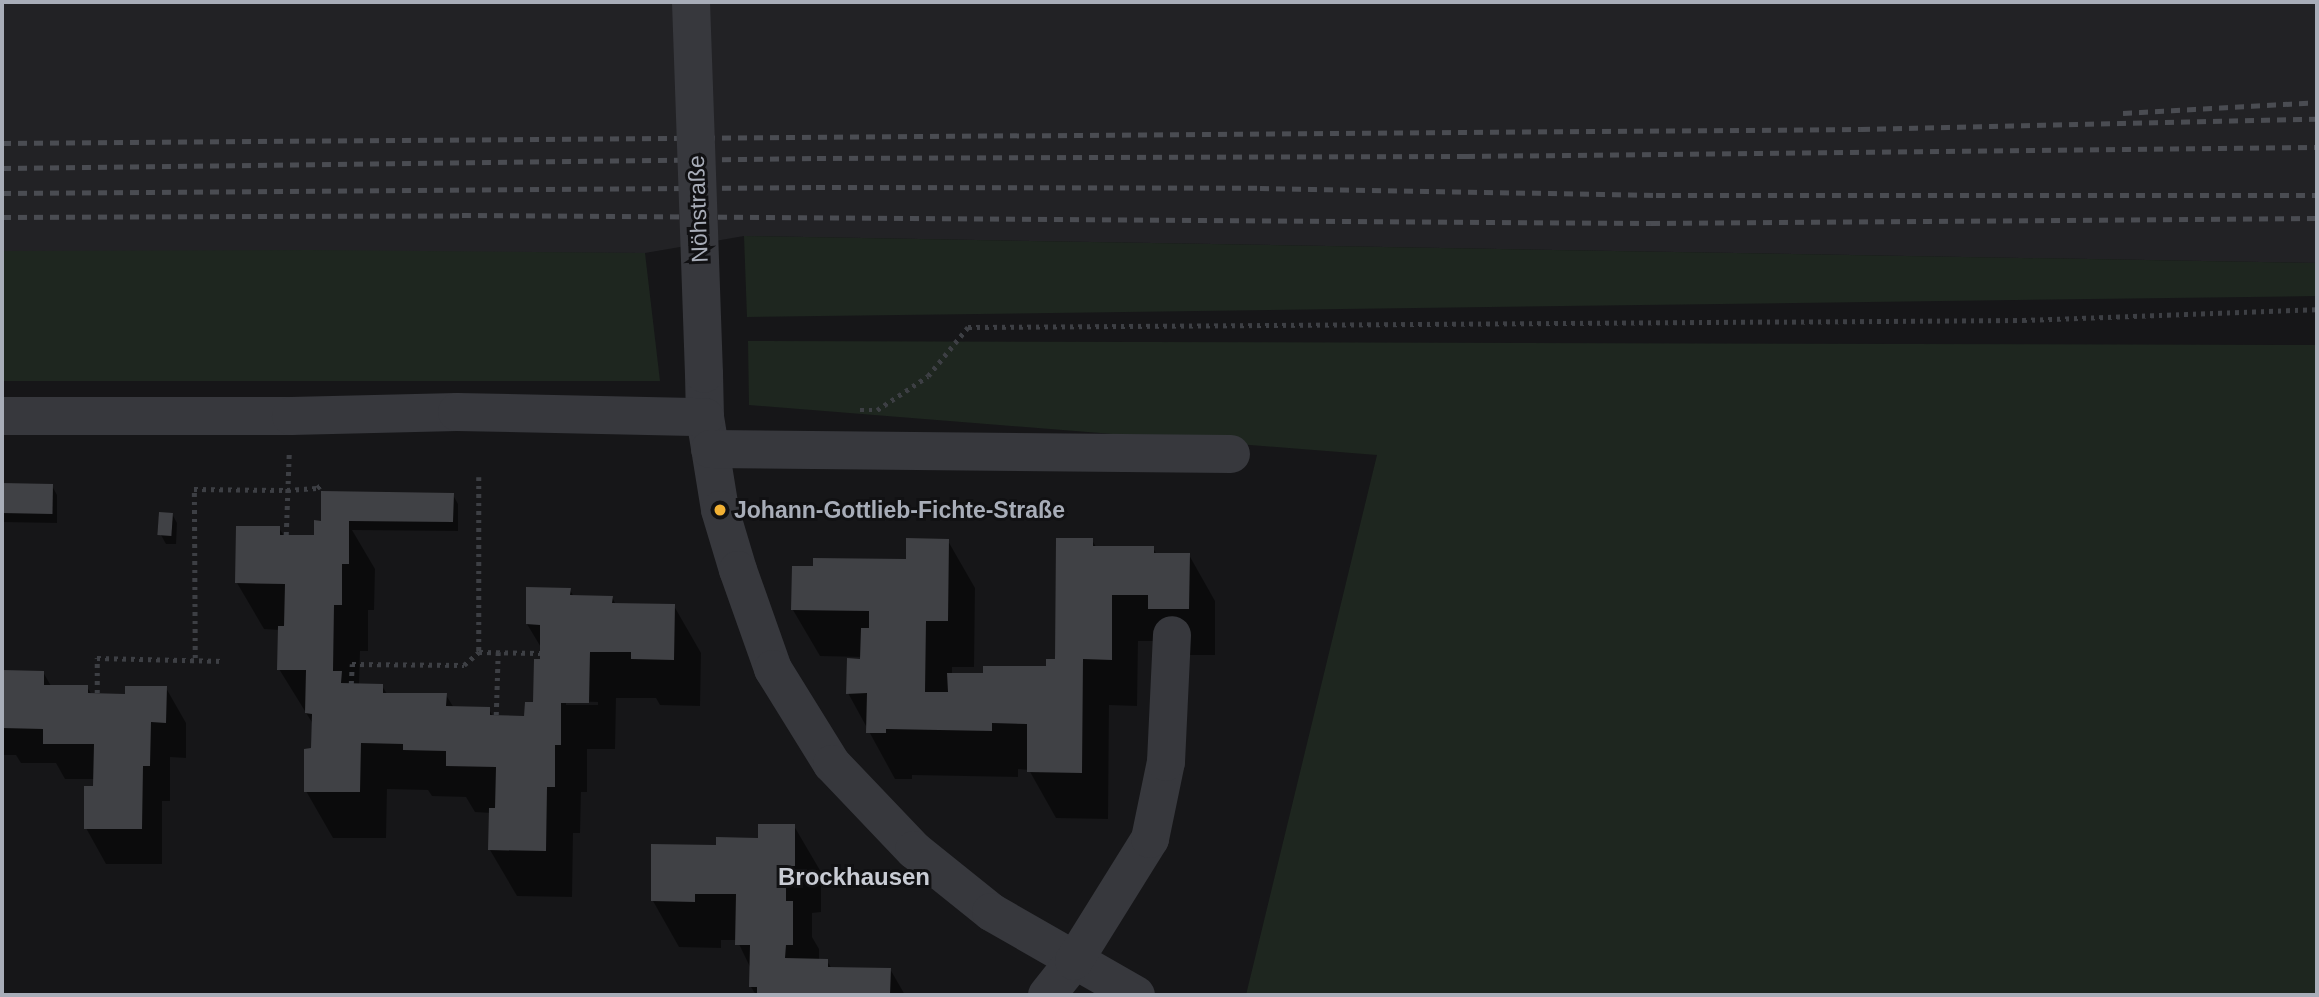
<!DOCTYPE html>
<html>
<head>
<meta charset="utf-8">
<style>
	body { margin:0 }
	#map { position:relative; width:2319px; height:997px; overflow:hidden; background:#161618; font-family:Arial,sans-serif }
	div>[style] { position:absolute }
	.built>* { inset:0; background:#222225 }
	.green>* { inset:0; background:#1e261f }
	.shadow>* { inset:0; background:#0007 }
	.building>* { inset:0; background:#404145; transform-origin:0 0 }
	.path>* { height:4.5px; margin-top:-2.25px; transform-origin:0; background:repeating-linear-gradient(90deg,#3d3f44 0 3.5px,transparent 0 8.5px) }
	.minor>* { height:38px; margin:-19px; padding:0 19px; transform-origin:19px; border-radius:19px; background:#37383d }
	.rail>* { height:5px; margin-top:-2.5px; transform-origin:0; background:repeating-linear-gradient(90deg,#4a4c52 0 9px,transparent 0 16px) }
	.minor-bridge>* { height:38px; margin:-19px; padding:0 19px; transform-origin:19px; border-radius:19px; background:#37383d }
	.dots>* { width:19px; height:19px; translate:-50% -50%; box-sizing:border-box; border:4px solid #111113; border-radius:50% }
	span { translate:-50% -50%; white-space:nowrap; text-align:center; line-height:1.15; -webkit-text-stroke:6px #111113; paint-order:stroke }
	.street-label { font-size:23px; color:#a8adb8 }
	.poi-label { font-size:23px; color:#a8adb8; font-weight:700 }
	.left { translate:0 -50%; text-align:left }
	.neighbourhood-label { font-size:24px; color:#c9ccd4; font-weight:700 }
	.frame { position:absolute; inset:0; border:4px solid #a8adb8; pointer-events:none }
</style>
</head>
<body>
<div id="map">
	<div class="built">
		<div style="clip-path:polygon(2px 2px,2317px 2px,2317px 263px,744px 236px,645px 253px,2px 251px)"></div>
	</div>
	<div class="green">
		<div style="clip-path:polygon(744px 236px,2317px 263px,2317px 296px,747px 317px)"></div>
		<div style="clip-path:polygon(309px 250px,645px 253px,660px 381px,2px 381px,2px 251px)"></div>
		<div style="clip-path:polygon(748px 341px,2317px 345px,2317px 995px,1246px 995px,1377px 455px,749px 405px)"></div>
	</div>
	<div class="shadow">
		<div style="clip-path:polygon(2px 485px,52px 486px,57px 495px,57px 523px,2px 522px)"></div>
		<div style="clip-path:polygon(evenodd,453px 495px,458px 504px,458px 531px,352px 530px,375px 569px,374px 610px,368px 610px,368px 651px,360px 651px,359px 685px,382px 686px,387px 694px,446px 695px,454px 708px,489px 709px,493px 717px,526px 717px,535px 704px,542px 649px,527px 624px,570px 590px,574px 597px,612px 597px,616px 605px,674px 606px,701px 653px,700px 706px,660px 705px,656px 698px,616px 698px,615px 749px,587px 749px,587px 792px,581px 792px,580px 833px,573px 833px,572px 897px,517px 896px,490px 850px,491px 813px,475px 812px,466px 797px,432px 796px,428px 790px,387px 789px,386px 838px,333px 838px,306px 791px,313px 750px,313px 724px,279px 669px,279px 630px,264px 629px,237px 583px,279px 528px,284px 536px,316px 537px,316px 522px,453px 495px,566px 701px,598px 702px,598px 705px,566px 705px,566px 701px)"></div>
		<div style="clip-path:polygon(172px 514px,177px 523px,176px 544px,166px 544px,161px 535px)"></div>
		<div style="clip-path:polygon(1092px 540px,1096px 547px,1153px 548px,1157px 555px,1189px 555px,1215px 601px,1215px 655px,1177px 655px,1169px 641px,1138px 641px,1137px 706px,1109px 705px,1108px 819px,1056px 818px,1029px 770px,1018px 769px,1018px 777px,912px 775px,912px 779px,895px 779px,848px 693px,862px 657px,820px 656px,793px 610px,948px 541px,975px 588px,974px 667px,952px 667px,952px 675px,985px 675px,1047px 668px,1056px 661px)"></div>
		<div style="clip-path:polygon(2px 672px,43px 672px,51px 686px,87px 687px,92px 695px,127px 696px,166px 688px,186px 723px,186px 758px,170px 757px,170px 801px,162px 801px,162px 864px,106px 864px,86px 828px,95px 779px,65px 779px,56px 763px,21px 763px,16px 755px,2px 755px)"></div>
		<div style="clip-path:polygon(794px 826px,821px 872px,821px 912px,812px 913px,812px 937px,819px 949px,819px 960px,827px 961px,832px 969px,890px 969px,905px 995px,756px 995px,751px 987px,751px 969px,737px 940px,721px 940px,721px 948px,679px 947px,653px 901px,717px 846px,760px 839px)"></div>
	</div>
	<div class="building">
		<div style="left:2px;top:483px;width:51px;height:30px;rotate:1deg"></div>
		<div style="clip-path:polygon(321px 491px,454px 493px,453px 522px,349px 521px,349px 564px,342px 564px,342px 605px,334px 605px,333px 671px,342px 671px,341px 683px,383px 684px,383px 693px,447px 693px,446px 706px,490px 707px,490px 715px,524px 716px,525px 702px,533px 702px,534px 659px,540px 659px,540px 625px,526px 624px,526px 587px,571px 588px,570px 595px,613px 596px,612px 603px,675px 604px,674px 660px,631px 659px,631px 652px,590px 652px,589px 703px,561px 703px,561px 745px,555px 745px,555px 787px,547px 787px,546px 851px,488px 850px,489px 808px,495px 808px,496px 767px,446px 766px,446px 751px,403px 750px,403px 744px,361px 743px,360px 792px,304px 792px,304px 749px,311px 748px,312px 714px,305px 713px,306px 670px,277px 670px,278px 626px,284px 626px,285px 584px,235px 583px,236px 526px,280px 526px,280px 535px,314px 535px,314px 520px,321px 521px)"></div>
		<div style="left:159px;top:512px;width:14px;height:23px;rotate:4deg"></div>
		<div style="clip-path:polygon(906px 538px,949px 539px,948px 621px,926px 621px,925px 692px,948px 692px,947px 673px,983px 673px,983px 666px,1046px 666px,1046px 659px,1055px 659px,1056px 538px,1093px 538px,1093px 546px,1154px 546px,1154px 553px,1190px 553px,1189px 609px,1148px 609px,1148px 595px,1112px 595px,1112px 660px,1083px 659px,1082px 773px,1027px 772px,1027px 724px,992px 723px,992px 731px,886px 729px,886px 733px,866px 733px,867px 693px,846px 694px,847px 658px,860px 659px,861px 628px,869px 628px,869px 611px,791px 610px,792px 566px,813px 566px,813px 558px,906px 559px)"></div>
		<div style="clip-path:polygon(2px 670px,44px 671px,44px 685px,88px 685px,88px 693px,125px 694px,125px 686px,167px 686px,166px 723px,151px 722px,150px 766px,143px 766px,142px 829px,84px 829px,84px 786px,93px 786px,94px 744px,43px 744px,43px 729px,2px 728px)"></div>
		<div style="clip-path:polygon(758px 824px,795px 824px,795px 866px,786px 866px,786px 901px,793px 901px,793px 945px,786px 945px,785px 958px,828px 959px,828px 967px,891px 968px,890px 995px,757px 995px,757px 987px,749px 987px,750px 945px,735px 945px,736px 894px,695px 894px,695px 902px,651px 901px,651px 844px,716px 845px,716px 837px,758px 838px)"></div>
	</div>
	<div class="path">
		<div style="left:860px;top:410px;width:17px"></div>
		<div style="left:877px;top:410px;width:61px;rotate:-33.7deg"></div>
		<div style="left:928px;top:376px;width:63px;rotate:-50.8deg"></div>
		<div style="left:968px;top:327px;width:1055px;rotate:-0.38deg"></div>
		<div style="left:2023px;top:320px;width:294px;rotate:-2.1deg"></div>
		<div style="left:479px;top:477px;width:175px;rotate:90deg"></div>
		<div style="left:479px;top:652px;width:61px;rotate:0.9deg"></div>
		<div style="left:286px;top:535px;width:83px;rotate:-87.9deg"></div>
		<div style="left:195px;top:658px;width:169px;rotate:-90.3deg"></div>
		<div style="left:194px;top:489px;width:93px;rotate:0.6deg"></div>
		<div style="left:287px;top:490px;width:30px;rotate:-4deg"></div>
		<div style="left:317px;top:488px;width:5px;rotate:-37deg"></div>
		<div style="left:351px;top:684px;width:20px;rotate:-87deg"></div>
		<div style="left:352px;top:664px;width:112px;rotate:0.5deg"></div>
		<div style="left:464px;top:665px;width:20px;rotate:-41deg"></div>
		<div style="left:97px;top:693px;width:35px;rotate:-90deg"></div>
		<div style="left:97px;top:658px;width:127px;rotate:1.4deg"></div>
		<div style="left:496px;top:715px;width:63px;rotate:-88.2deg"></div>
	</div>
	<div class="minor">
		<div style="left:704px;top:374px;width:43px;rotate:88.7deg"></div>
		<div style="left:705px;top:417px;width:94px;rotate:80.8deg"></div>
		<div style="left:720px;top:510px;width:63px;rotate:73.3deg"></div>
		<div style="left:738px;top:570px;width:105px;rotate:70.5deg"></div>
		<div style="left:773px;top:669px;width:112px;rotate:58.2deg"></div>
		<div style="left:832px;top:764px;width:119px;rotate:46.4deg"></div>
		<div style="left:914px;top:850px;width:99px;rotate:38.8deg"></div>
		<div style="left:991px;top:912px;width:167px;rotate:29.8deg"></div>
		<div style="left:2px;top:416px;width:289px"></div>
		<div style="left:291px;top:416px;width:166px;rotate:-1.4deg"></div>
		<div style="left:457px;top:412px;width:248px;rotate:1.2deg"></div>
		<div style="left:710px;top:449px;width:521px;rotate:0.55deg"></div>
		<div style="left:1047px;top:995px;width:43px;rotate:-51.5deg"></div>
		<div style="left:1074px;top:961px;width:144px;rotate:-58.1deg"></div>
		<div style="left:1150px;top:839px;width:79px;rotate:-78.3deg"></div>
		<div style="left:1166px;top:762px;width:127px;rotate:-87.3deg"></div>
	</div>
	<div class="rail">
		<div style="left:2123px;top:113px;width:194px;rotate:-3.2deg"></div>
		<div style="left:2px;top:143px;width:1859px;rotate:-0.43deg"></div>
		<div style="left:1861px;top:129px;width:456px;rotate:-1.3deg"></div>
		<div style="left:2px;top:168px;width:815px;rotate:-0.7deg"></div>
		<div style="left:817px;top:158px;width:649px;rotate:-0.18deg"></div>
		<div style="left:1466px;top:156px;width:851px;rotate:-0.61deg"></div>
		<div style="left:2px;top:193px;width:814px;rotate:-0.42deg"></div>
		<div style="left:816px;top:187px;width:444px;rotate:0.1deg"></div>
		<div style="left:1260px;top:188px;width:396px;rotate:1deg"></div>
		<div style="left:1656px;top:195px;width:661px"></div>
		<div style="left:2px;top:217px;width:460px;rotate:-0.2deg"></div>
		<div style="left:462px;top:215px;width:1189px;rotate:0.39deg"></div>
		<div style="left:1651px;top:223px;width:666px;rotate:-0.43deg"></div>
	</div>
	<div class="minor-bridge">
		<div style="left:691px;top:2px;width:372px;rotate:88deg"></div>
	</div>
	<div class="dots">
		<div style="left:720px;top:510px;background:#f2b134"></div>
	</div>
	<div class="street-label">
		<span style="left:698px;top:209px;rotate:-92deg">Nöhstraße</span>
	</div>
	<div class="poi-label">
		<span class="left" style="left:734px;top:510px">Johann-Gottlieb-Fichte-Straße</span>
	</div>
	<div class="neighbourhood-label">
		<span style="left:854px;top:877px">Brockhausen</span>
	</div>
	<div class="frame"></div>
</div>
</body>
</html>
